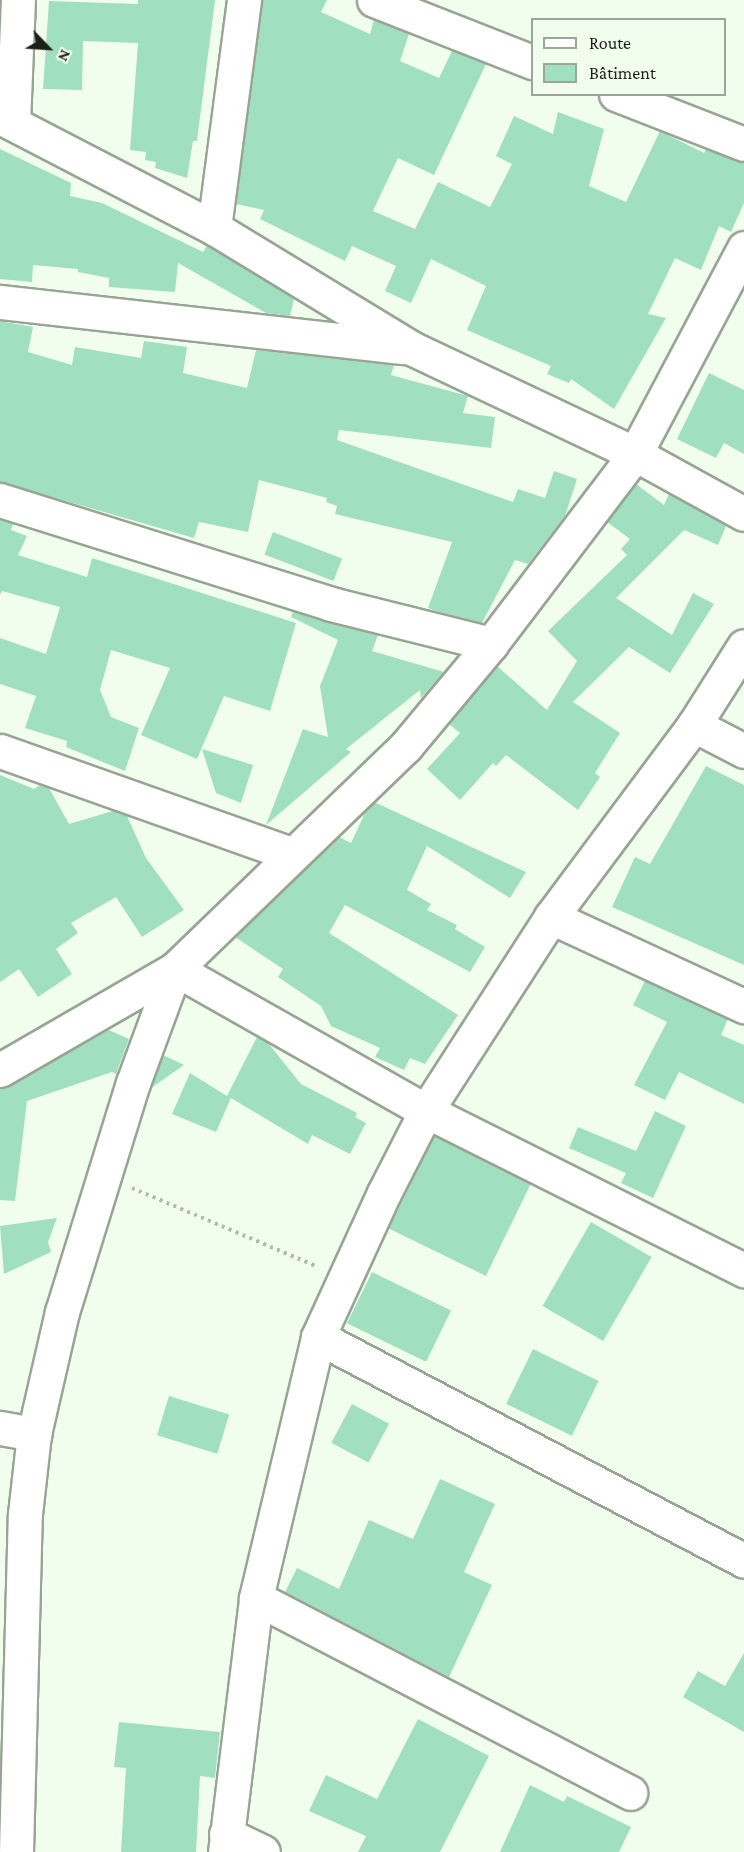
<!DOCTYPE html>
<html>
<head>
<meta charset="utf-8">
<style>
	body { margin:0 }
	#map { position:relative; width:744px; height:1852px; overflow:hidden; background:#f1feed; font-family:"Crimson Pro",serif }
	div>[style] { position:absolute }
	.building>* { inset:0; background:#a1dfc1; transform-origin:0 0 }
	.path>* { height:4px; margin-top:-2px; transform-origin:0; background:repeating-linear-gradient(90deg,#b1bbad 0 3px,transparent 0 7.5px) }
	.roads { filter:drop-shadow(2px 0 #98a494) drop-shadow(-2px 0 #98a494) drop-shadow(0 2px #98a494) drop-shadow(0 -2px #98a494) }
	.minor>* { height:33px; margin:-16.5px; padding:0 16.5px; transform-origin:16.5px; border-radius:16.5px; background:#fff }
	span { translate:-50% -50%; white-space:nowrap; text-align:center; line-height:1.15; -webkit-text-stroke:6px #f1feed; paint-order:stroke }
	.legend { position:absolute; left:531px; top:18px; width:195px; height:78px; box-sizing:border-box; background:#f1feed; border:2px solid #9ca599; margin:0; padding:8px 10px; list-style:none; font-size:18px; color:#1c201a }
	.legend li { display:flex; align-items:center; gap:12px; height:30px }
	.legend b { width:30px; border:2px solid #9ca599 }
	.north { position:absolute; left:18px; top:18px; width:60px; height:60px; -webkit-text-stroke:4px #f1feed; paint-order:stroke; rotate:115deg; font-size:16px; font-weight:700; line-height:24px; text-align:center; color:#1c201a }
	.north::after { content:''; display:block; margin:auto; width:21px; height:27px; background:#1c201a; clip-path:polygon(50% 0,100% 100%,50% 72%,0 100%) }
</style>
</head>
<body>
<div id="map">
	<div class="building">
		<div style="clip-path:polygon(138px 0,215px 0,197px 141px,193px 141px,187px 178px,155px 168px,156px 162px,145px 160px,146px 152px,130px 150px,138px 43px,83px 41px,82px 90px,43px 89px,49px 1px,138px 4px)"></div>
		<div style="clip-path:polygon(262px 0,327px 0,321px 12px,370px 34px,374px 20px,409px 34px,400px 61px,439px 78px,452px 51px,486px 64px,434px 175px,398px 158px,373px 211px,415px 229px,438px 182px,490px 207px,512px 164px,496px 156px,514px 116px,553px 134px,558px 112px,604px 129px,589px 186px,626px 202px,660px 131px,704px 153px,706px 149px,744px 162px,744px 203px,731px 232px,719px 226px,701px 270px,675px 258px,648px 314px,666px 318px,614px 409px,571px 379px,569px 383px,547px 374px,551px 366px,467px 330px,486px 286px,431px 259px,411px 303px,385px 291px,396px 266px,352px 246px,345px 261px,260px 219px,264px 210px,236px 204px)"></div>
		<div style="clip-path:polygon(0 149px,71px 183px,70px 196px,102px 203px,203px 252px,207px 245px,294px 299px,290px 316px,266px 313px,178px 263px,175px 292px,109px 287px,109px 278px,78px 272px,78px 269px,33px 265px,32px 282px,0 279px)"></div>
		<div style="clip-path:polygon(0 321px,33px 327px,28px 352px,72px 365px,75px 347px,141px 358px,144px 341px,187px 347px,183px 373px,247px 388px,256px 350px,394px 365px,391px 375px,468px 396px,463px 413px,495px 417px,491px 448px,339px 430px,337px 440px,513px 502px,518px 489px,545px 498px,554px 471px,577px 479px,565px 516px,528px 564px,515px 560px,482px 623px,436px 611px,428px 608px,452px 542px,335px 514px,337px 506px,326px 502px,327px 498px,259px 480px,248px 532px,199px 522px,194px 538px,0 482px)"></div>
		<div style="clip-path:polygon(709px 373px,744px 390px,744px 454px,724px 443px,716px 458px,677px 439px)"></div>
		<div style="clip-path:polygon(636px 484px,664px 505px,669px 494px,726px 526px,718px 545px,684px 530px,616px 598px,672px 635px,693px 593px,714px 604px,670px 673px,629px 647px,573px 702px,620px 733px,595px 773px,600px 777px,578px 810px,506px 755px,496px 766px,493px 763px,460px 800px,427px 769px,460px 733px,449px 724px,497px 666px,547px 710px,577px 661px,548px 631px,627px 555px,621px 549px,630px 539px,607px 522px)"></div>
		<div style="clip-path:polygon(0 520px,13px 524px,11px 530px,27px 536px,18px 555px,87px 577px,92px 558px,296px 623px,270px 711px,224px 696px,197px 759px,141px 735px,170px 668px,111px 650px,100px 690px,111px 717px,139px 728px,125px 771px,66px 747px,67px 741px,25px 728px,36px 696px,0 684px,0 638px,46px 654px,60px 607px,2px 591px,0 595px)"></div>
		<div style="left:273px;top:532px;width:74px;height:24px;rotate:21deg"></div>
		<div style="clip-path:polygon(293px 612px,378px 635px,372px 651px,444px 672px,421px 698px,420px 690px,346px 749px,351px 752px,266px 825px,303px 729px,328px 737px,320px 686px,338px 640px,291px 617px)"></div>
		<div style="clip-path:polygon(202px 749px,253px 765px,241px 803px,216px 793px)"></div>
		<div style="clip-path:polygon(706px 766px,744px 785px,744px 965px,612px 907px,635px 857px,650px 864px)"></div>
		<div style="clip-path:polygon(0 775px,34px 789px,40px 785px,49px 788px,69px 824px,113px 811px,127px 816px,146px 858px,184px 910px,142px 937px,116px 897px,71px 923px,78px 933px,56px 949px,72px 974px,38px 997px,19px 969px,0 982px)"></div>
		<div style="clip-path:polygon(374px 802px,526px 872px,510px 898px,427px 846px,407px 890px,431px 904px,427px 910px,457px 925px,455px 929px,485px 947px,470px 972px,345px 905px,329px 933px,458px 1015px,425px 1064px,410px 1058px,404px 1070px,375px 1057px,380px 1048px,331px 1026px,321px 1006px,278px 977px,283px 969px,235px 937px,339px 837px,351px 843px,366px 811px)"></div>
		<div style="clip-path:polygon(645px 981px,728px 1019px,721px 1035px,744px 1045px,744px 1104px,679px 1072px,665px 1100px,634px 1085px,667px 1022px,633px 1005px)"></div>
		<div style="clip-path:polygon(109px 1030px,129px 1039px,116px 1074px,112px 1072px,27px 1101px,15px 1201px,0 1200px,0 1089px)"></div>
		<div style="clip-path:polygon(257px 1037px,268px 1043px,301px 1084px,357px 1113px,355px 1117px,366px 1123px,350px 1154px,312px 1135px,308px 1144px,231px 1098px,216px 1132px,172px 1114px,190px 1073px,227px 1096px)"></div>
		<div style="clip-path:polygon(163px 1055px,184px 1065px,151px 1088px)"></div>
		<div style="clip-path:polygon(655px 1111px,686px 1126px,653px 1198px,621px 1183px,626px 1173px,569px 1148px,578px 1127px,636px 1151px)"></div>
		<div style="left:434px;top:1136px;width:108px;height:103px;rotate:26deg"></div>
		<div style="clip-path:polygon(57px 1218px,48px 1242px,51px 1252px,4px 1274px,0 1226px)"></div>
		<div style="left:591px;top:1222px;width:70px;height:97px;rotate:30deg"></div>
		<div style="left:372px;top:1272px;width:88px;height:57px;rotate:26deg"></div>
		<div style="left:533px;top:1349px;width:73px;height:61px;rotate:26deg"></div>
		<div style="left:169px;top:1396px;width:63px;height:41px;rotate:17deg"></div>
		<div style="left:352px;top:1404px;width:42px;height:44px;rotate:28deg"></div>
		<div style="clip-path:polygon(440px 1479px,495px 1504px,464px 1572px,492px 1585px,449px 1677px,285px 1592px,297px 1568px,339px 1589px,369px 1520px,413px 1539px)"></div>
		<div style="clip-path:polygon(744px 1653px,744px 1732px,683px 1697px,698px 1671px,725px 1686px)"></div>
		<div style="clip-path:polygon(418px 1719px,489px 1756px,440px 1852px,358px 1852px,366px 1836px,309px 1811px,326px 1775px,377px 1799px)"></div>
		<div style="clip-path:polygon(119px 1722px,220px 1732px,215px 1778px,200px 1776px,196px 1852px,121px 1852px,126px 1768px,114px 1767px)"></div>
		<div style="clip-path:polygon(530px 1785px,564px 1802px,567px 1796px,631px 1827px,619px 1852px,500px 1852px)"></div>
	</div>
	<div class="path">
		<div style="left:132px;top:1188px;width:202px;rotate:23deg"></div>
	</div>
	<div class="roads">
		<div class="minor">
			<div style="left:374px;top:0;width:170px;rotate:21.4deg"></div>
			<div style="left:616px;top:94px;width:137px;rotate:21.3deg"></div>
			<div style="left:0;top:117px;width:241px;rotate:27.4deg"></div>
			<div style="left:214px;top:228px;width:231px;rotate:31.3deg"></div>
			<div style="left:411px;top:348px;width:248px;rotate:25.3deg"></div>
			<div style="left:635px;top:454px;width:124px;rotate:28.8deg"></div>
			<div style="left:13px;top:123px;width:123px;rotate:-87.7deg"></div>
			<div style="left:214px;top:228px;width:230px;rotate:-82.5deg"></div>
			<div style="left:0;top:302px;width:404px;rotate:6.4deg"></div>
			<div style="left:0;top:500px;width:347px;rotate:17.4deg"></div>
			<div style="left:331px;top:604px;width:165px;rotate:14deg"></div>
			<div style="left:694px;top:725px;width:56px;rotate:27.5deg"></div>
			<div style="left:0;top:751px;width:309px;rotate:19.5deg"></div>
			<div style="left:551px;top:917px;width:213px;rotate:24.8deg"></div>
			<div style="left:175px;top:969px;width:288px;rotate:29.5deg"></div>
			<div style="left:426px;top:1111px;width:356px;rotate:26.6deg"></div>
			<div style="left:0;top:1070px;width:202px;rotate:-30deg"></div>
			<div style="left:175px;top:969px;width:321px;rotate:-44deg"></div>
			<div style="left:406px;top:746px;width:133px;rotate:-50.2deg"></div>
			<div style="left:491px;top:644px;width:238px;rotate:-52.8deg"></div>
			<div style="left:635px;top:454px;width:233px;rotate:-62.1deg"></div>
			<div style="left:318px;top:1337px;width:481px;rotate:27.7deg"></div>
			<div style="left:0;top:1428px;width:35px;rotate:10deg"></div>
			<div style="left:256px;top:1598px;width:422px;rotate:27.5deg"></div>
			<div style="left:226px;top:1834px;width:41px;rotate:25.9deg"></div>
			<div style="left:16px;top:1852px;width:338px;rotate:-88.5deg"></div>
			<div style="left:25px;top:1514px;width:81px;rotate:-83.6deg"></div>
			<div style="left:34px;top:1434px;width:125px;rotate:-77.1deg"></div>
			<div style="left:62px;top:1312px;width:240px;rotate:-72.8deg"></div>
			<div style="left:133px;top:1083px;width:121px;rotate:-69.8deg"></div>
			<div style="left:225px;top:1852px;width:256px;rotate:-83deg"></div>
			<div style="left:256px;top:1598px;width:268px;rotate:-76.6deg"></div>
			<div style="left:318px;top:1337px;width:158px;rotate:-65.4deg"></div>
			<div style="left:384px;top:1193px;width:92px;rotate:-62.9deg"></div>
			<div style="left:426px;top:1111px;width:231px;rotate:-57.2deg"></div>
			<div style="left:551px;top:917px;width:239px;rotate:-53.3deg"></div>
			<div style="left:694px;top:725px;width:93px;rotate:-57.7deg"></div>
		</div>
	</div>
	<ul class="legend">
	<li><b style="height:8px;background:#fff"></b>Route</li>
	<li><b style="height:16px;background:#a1dfc1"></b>Bâtiment</li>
	</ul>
	<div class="north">N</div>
</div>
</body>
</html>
